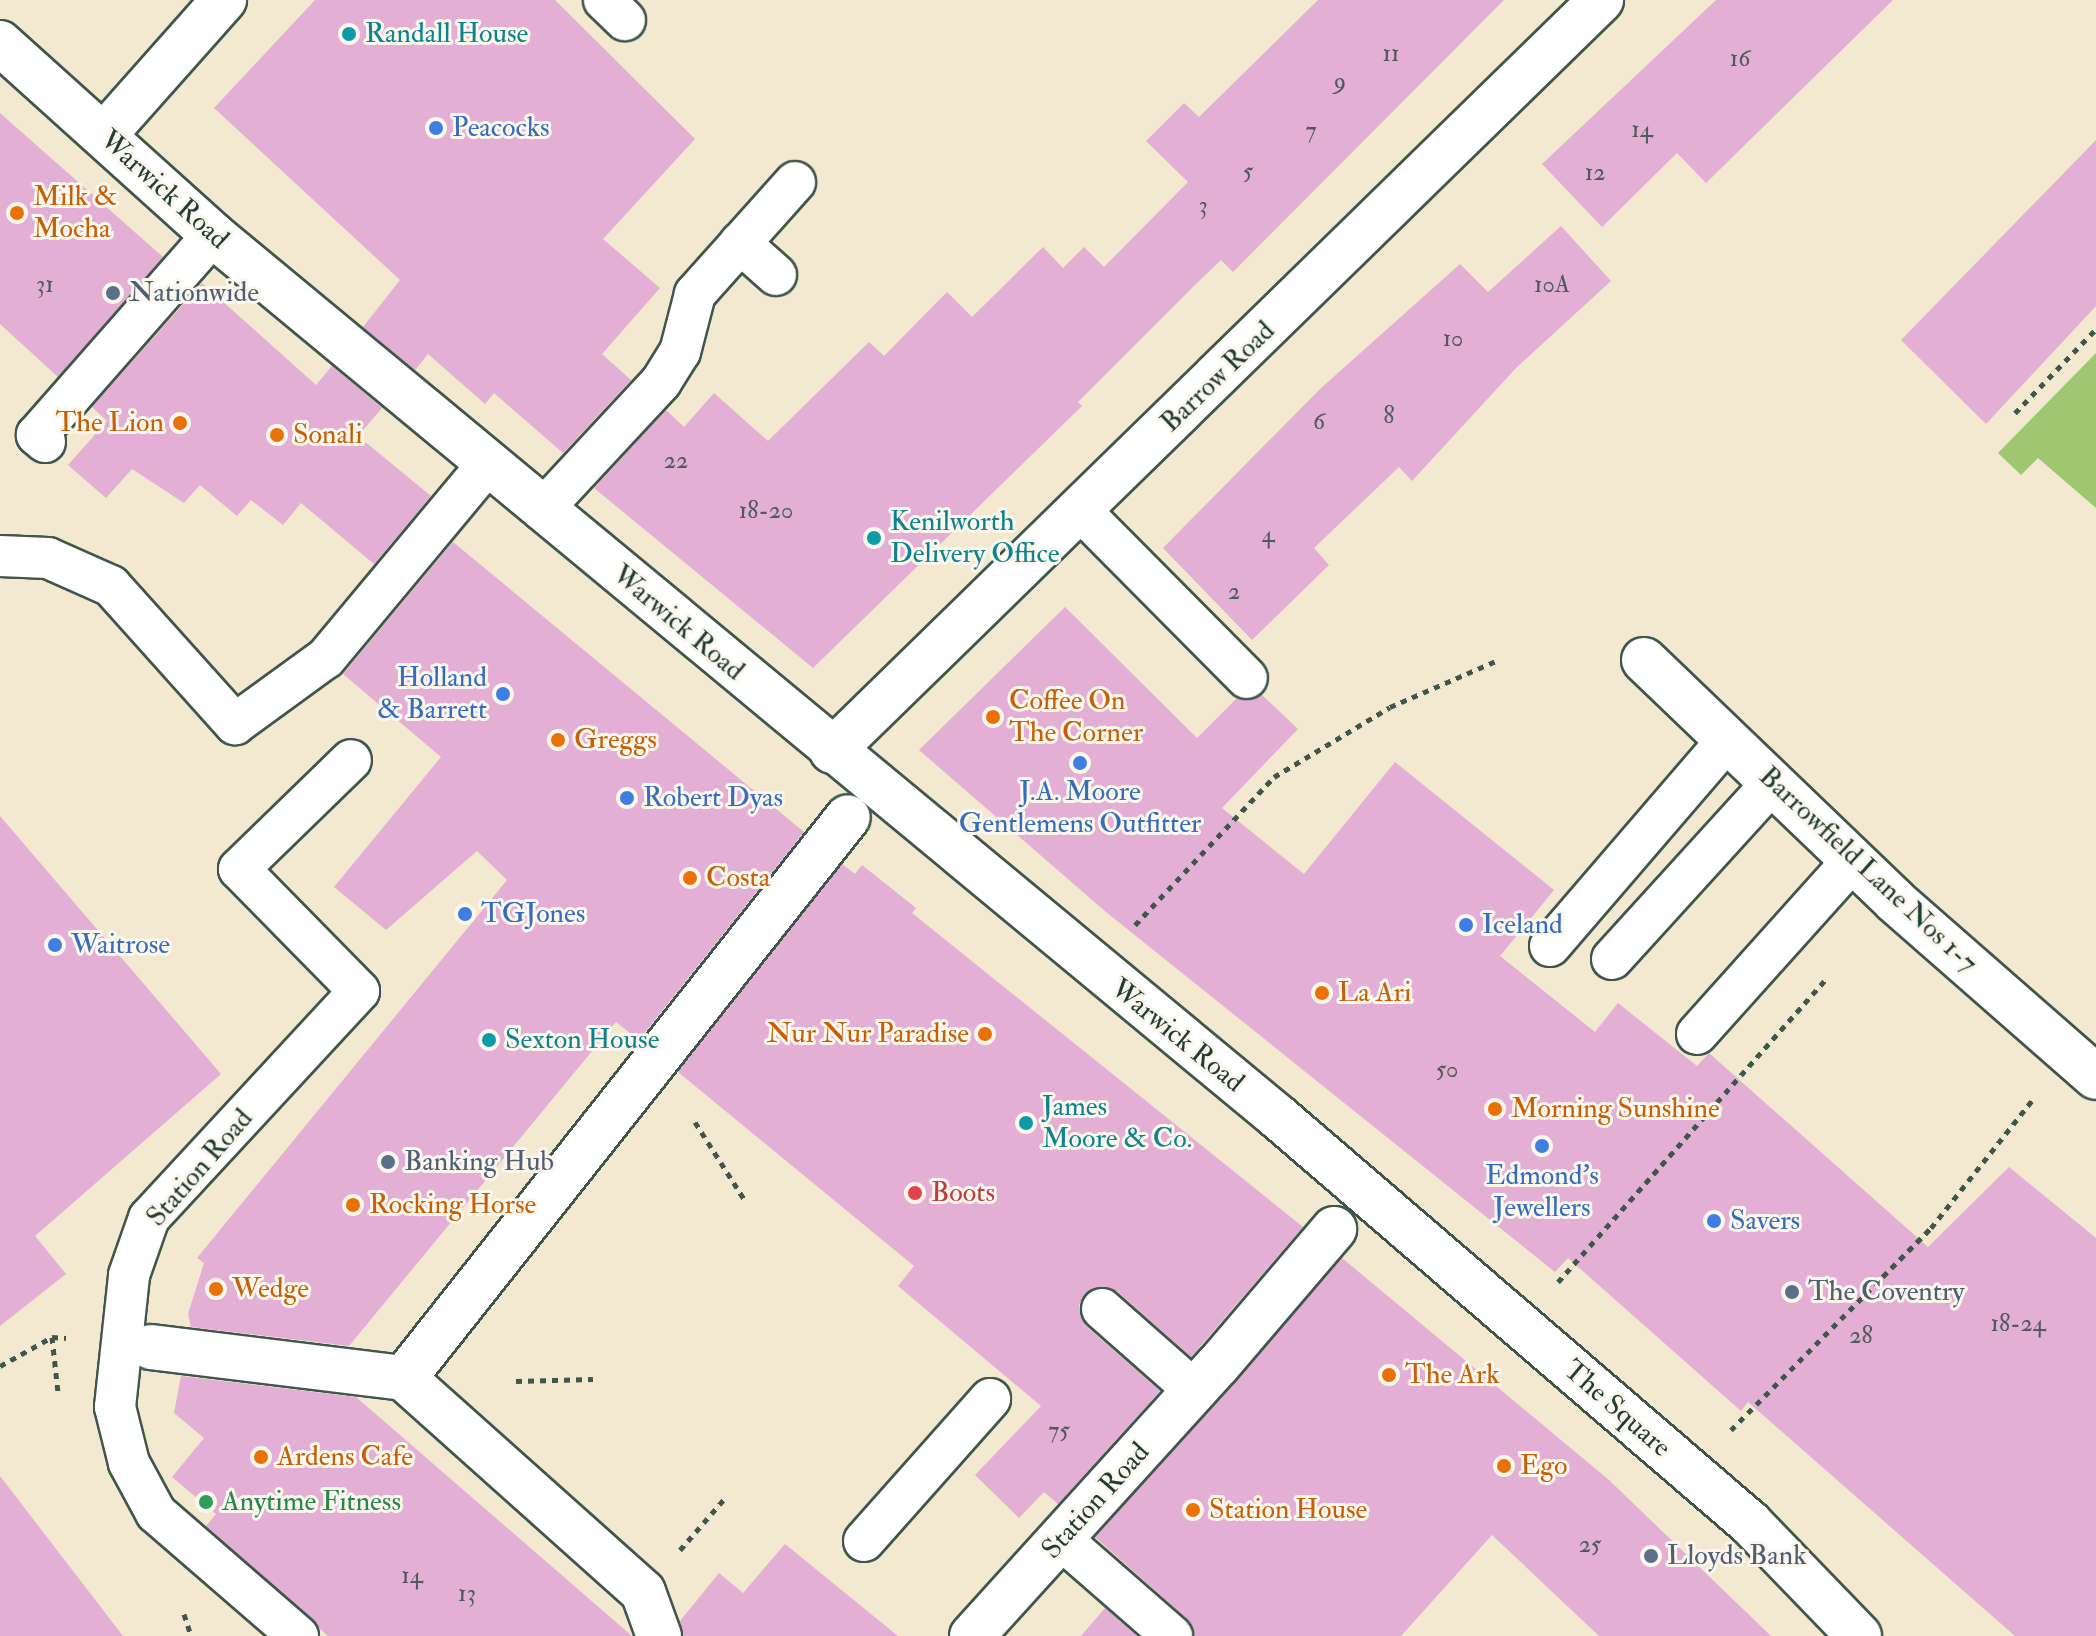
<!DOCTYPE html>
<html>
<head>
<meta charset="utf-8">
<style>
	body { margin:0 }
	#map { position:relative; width:2096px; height:1636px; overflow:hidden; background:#f2e9d0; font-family:"IM FELL Double Pica",serif }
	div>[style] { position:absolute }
	.green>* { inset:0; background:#9fc671 }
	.building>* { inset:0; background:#e3afd5 }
	.path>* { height:5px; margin-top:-2.5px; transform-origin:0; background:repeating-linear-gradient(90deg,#3f574b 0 6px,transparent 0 12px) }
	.roads { filter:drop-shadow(2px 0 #3f574b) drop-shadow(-2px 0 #3f574b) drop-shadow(0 2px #3f574b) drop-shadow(0 -2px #3f574b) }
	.service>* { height:40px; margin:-20px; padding:0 20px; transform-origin:20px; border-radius:20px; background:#fff }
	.pedestrian>* { height:44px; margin:-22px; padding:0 22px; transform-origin:22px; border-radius:22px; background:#fff }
	.minor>* { height:44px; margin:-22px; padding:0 22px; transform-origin:22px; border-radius:22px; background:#fff }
	.secondary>* { height:44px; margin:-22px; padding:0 22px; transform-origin:22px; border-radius:22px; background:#fff }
	.dots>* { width:22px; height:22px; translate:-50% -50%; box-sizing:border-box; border:4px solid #fbf7ec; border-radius:50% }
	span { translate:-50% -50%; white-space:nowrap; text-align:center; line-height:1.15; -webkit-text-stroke:6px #fbf7ec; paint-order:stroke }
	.number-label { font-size:24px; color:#505a5c }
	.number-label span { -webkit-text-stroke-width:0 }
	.culture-label { font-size:28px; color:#0d838f }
	.left { translate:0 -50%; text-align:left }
	.shop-label { font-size:28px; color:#366cbe }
	.right { translate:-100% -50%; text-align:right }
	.street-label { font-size:28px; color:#1f3d34 }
	.food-label { font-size:28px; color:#c56008 }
	.service-label { font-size:28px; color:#4e5e75 }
	.health-label { font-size:28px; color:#be3a42 }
	.leisure-label { font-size:28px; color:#27864d }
</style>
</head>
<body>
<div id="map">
	<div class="green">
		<div style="clip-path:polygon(2096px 353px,2096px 508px,2038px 458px,2021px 475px,1998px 453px)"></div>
	</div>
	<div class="building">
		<div style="clip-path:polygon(315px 0,555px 0,695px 139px,603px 239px,660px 288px,602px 354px,631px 380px,563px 453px,494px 393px,485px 404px,428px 354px,415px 370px,363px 327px,400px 280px,214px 108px)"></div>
		<div style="clip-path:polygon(1318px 0,1504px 0,1233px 272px,1221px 260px,1196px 284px,1078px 402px,1082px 406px,813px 668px,594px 488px,666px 410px,684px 427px,714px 393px,768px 441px,869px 342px,884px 356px,947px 292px,972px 317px,1043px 247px,1063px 268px,1084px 247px,1104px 267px,1188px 182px,1146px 141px,1184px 103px,1199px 117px)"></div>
		<div style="clip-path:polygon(1716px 0,1893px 0,1706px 183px,1677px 153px,1602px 227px,1542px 164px)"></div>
		<div style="clip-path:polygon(0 113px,163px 257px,58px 377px,0 324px)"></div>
		<div style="clip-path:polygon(2096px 140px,2096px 306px,1986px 424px,1901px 340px)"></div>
		<div style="clip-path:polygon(1561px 226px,1611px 281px,1516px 368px,1412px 481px,1399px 467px,1314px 548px,1329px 565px,1252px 640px,1163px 548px,1320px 389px,1460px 264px,1488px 292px)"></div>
		<div style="clip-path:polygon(202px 283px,316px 385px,332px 366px,382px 408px,358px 436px,431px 496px,374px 564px,301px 503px,283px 525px,251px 500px,237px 516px,200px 485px,184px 503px,132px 469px,106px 498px,68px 465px,107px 421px,92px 407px)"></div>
		<div style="clip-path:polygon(453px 542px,804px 832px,639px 1040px,616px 1022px,349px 1346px,191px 1327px,188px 1314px,204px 1263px,197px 1258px,507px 880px,477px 851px,386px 930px,334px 887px,441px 757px,343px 674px)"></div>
		<div style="clip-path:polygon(1065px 607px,1197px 738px,1237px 698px,1262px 695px,1298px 729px,1222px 808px,1304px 874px,1395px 762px,1554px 890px,1500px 956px,1595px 1032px,1618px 1003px,1697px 1066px,1709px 1053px,1928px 1247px,2009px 1167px,2096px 1238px,2096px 1636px,2015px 1636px,1748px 1402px,1741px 1411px,1568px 1258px,1555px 1272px,1106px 912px,919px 750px)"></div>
		<div style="clip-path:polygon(0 816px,221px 1074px,35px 1236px,66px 1274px,0 1326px)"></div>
		<div style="clip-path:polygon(842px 864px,855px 874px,862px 865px,916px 908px,912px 913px,1303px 1227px,1191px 1357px,1117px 1291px,1085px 1293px,1079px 1305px,1086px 1326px,1160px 1391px,1058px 1504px,1044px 1492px,1019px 1518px,975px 1475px,1041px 1406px,898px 1286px,914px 1266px,678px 1072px)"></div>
		<div style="clip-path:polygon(1342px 1258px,1609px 1480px,1771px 1636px,1599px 1636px,1492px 1535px,1401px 1636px,1194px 1636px,1187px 1619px,1095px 1537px)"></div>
		<div style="clip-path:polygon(181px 1376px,356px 1397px,632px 1636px,328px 1636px,206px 1526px,216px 1514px,172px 1477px,204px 1438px,174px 1413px)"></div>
		<div style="clip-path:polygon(0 1476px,123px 1636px,0 1636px)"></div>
		<div style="clip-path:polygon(785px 1544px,898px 1636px,683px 1636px,680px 1621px,719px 1573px,743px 1593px)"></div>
		<div style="clip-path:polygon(1105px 1608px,1137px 1636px,1081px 1636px)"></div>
	</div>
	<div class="path">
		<div style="left:2015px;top:413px;width:117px;rotate:-46deg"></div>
		<div style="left:1135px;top:925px;width:203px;rotate:-46.8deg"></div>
		<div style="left:1274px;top:777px;width:135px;rotate:-31.1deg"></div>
		<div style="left:1390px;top:707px;width:118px;rotate:-23.5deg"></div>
		<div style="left:695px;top:1122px;width:95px;rotate:57.5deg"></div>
		<div style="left:1558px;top:1282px;width:406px;rotate:-48.5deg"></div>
		<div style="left:52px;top:1337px;width:55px;rotate:83.8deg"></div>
		<div style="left:0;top:1366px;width:60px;rotate:-29.1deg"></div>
		<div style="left:52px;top:1337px;width:14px;rotate:4deg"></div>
		<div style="left:516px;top:1381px;width:77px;rotate:-1.5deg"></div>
		<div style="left:1731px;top:1430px;width:284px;rotate:-45.3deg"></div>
		<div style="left:1931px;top:1228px;width:166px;rotate:-51.6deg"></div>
		<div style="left:680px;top:1550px;width:69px;rotate:-49.1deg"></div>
		<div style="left:184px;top:1614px;width:23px;rotate:72deg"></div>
	</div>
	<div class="roads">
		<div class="service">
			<div style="left:604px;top:0;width:29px;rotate:44deg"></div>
			<div style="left:740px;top:243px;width:48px;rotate:41.6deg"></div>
			<div style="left:45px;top:442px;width:11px;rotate:-139deg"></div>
			<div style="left:37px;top:435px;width:266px;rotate:-48.7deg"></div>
			<div style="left:1079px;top:509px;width:238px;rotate:45.2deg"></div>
			<div style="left:542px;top:510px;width:175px;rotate:-47.1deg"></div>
			<div style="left:661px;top:382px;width:36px;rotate:-58deg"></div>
			<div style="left:680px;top:352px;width:60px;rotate:-75.5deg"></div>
			<div style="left:695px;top:294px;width:150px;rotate:-48.2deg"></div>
			<div style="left:0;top:556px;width:48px;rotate:2.4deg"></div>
			<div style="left:48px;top:558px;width:69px;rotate:24deg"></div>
			<div style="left:111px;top:586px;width:186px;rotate:48.1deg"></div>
			<div style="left:235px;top:724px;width:112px;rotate:-36deg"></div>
			<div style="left:326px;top:658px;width:251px;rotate:-50.2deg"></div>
			<div style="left:1550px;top:946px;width:273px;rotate:-49.3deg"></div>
			<div style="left:1612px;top:959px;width:239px;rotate:-47.7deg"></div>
			<div style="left:1697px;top:1034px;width:234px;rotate:-48.1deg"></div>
			<div style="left:1102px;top:1309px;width:124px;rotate:41.4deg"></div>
			<div style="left:1062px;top:1540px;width:146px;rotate:41.1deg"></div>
			<div style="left:864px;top:1541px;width:190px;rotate:-48.4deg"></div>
			<div style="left:298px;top:1636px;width:188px;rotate:-139.1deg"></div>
			<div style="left:156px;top:1513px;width:57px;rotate:-118.4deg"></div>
			<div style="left:129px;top:1463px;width:58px;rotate:-104deg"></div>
			<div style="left:115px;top:1407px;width:133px;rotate:-83.9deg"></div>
			<div style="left:129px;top:1275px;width:60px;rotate:-70.7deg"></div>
			<div style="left:149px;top:1218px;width:309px;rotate:-47.2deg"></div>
			<div style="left:359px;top:991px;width:171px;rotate:-134.5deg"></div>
			<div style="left:239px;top:869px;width:156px;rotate:-44.2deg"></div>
		</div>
		<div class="pedestrian">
			<div style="left:151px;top:1347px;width:255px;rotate:7deg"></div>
			<div style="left:1218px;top:1365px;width:179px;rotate:-49.5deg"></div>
			<div style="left:659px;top:1636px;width:47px;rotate:-110deg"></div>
			<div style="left:643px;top:1592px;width:321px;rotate:-138.2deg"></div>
			<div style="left:404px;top:1378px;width:715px;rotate:-51.64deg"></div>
		</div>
		<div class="minor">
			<div style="left:104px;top:135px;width:181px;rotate:-48.4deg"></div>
			<div style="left:1644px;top:660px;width:348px;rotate:43.8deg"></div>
			<div style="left:1895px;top:901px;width:267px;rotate:41.2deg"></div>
			<div style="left:832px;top:751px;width:1075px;rotate:-44.32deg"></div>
			<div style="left:972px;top:1636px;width:366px;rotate:-47.8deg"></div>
		</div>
		<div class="secondary">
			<div style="left:0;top:43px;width:287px;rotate:42deg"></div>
			<div style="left:213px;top:235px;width:1383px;rotate:39.63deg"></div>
			<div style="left:1278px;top:1117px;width:623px;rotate:40.7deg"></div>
			<div style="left:1750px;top:1523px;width:157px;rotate:46deg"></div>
		</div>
	</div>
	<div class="dots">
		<div style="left:349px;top:34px;background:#0f9aa8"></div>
		<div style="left:436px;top:128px;background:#3f7fe0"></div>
		<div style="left:17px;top:213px;background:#e8710a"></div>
		<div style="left:113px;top:293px;background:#5c6f8a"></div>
		<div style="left:180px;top:423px;background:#e8710a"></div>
		<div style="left:277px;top:435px;background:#e8710a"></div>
		<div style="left:874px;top:538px;background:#0f9aa8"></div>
		<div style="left:503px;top:694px;background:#3f7fe0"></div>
		<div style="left:993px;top:717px;background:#e8710a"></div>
		<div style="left:558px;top:740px;background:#e8710a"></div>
		<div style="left:1080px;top:763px;background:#3f7fe0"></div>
		<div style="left:627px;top:798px;background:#3f7fe0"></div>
		<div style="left:690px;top:878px;background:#e8710a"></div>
		<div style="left:465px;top:914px;background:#3f7fe0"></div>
		<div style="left:1466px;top:925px;background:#3f7fe0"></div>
		<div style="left:55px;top:945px;background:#3f7fe0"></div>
		<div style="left:1322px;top:993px;background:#e8710a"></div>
		<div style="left:985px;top:1034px;background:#e8710a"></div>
		<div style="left:489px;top:1040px;background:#0f9aa8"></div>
		<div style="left:1495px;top:1109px;background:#e8710a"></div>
		<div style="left:1026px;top:1123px;background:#0f9aa8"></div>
		<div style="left:1542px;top:1146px;background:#3f7fe0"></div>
		<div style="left:388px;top:1162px;background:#5c6f8a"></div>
		<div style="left:915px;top:1193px;background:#e0444e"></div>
		<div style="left:353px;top:1205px;background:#e8710a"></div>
		<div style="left:1714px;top:1221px;background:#3f7fe0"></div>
		<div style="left:216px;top:1289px;background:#e8710a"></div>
		<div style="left:1792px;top:1292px;background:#5c6f8a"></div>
		<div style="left:1389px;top:1375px;background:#e8710a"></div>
		<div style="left:261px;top:1457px;background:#e8710a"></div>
		<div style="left:1504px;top:1466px;background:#e8710a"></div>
		<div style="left:206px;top:1502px;background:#2e9e5b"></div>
		<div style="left:1193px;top:1510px;background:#e8710a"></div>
		<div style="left:1651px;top:1556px;background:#5c6f8a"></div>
	</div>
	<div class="number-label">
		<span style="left:1391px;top:54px">11</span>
		<span style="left:1740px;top:59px">16</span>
		<span style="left:1340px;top:82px">9</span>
		<span style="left:1642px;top:130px">14</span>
		<span style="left:1311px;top:131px">7</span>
		<span style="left:1248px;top:172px">5</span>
		<span style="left:1595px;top:173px">12</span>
		<span style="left:1203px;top:206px">3</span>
		<span style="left:45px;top:285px">31</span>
		<span style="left:1552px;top:285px">10A</span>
		<span style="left:1453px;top:339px">10</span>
		<span style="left:1389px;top:416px">8</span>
		<span style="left:1319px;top:422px">6</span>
		<span style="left:676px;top:461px">22</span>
		<span style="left:766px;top:511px">18-20</span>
		<span style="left:1268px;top:535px">4</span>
		<span style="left:1234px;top:592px">2</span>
		<span style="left:1447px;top:1070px">50</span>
		<span style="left:2018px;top:1324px">18-24</span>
		<span style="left:1861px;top:1336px">28</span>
		<span style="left:1059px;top:1431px">75</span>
		<span style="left:1590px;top:1545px">25</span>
		<span style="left:412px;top:1576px">14</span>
		<span style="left:467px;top:1594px">13</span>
	</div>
	<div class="culture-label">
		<span class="left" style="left:365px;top:34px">Randall House</span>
		<span class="left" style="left:890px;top:538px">Kenilworth<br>Delivery Office</span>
		<span class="left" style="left:505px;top:1040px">Sexton House</span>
		<span class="left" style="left:1042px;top:1123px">James<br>Moore &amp; Co.</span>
	</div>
	<div class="shop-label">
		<span class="left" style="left:452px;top:128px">Peacocks</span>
		<span class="right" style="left:487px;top:694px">Holland<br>&amp; Barrett</span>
		<span style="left:1080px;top:808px">J.A. Moore<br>Gentlemens Outfitter</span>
		<span class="left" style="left:643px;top:798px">Robert Dyas</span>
		<span class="left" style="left:481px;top:914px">TGJones</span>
		<span class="left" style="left:1482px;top:925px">Iceland</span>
		<span class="left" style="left:71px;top:945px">Waitrose</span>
		<span style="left:1542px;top:1192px">Edmond's<br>Jewellers</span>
		<span class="left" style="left:1730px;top:1221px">Savers</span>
	</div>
	<div class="street-label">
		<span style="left:164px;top:190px;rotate:42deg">Warwick Road</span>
		<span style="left:1218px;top:377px;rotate:-44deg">Barrow Road</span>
		<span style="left:678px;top:623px;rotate:40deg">Warwick Road</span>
		<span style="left:1868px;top:870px;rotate:43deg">Barrowfield Lane Nos 1-7</span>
		<span style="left:1177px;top:1036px;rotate:39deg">Warwick Road</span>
		<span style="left:200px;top:1168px;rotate:-49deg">Station Road</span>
		<span style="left:1617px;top:1409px;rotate:41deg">The Square</span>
		<span style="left:1096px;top:1501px;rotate:-48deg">Station Road</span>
	</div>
	<div class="food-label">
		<span class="left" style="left:33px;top:213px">Milk &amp;<br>Mocha</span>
		<span class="right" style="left:164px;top:423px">The Lion</span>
		<span class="left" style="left:293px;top:435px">Sonali</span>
		<span class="left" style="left:1009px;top:717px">Coffee On<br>The Corner</span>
		<span class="left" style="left:574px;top:740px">Greggs</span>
		<span class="left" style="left:706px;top:878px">Costa</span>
		<span class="left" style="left:1338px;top:993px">La Ari</span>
		<span class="right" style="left:969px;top:1034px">Nur Nur Paradise</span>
		<span class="left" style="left:1511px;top:1109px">Morning Sunshine</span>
		<span class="left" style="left:369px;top:1205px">Rocking Horse</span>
		<span class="left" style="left:232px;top:1289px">Wedge</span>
		<span class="left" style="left:1405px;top:1375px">The Ark</span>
		<span class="left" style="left:277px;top:1457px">Ardens Cafe</span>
		<span class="left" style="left:1520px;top:1466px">Ego</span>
		<span class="left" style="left:1209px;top:1510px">Station House</span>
	</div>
	<div class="service-label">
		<span class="left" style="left:129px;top:293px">Nationwide</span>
		<span class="left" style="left:404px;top:1162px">Banking Hub</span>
		<span class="left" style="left:1808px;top:1292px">The Coventry</span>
		<span class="left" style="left:1667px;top:1556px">Lloyds Bank</span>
	</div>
	<div class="health-label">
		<span class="left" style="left:931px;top:1193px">Boots</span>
	</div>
	<div class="leisure-label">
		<span class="left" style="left:222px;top:1502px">Anytime Fitness</span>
	</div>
</div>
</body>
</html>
